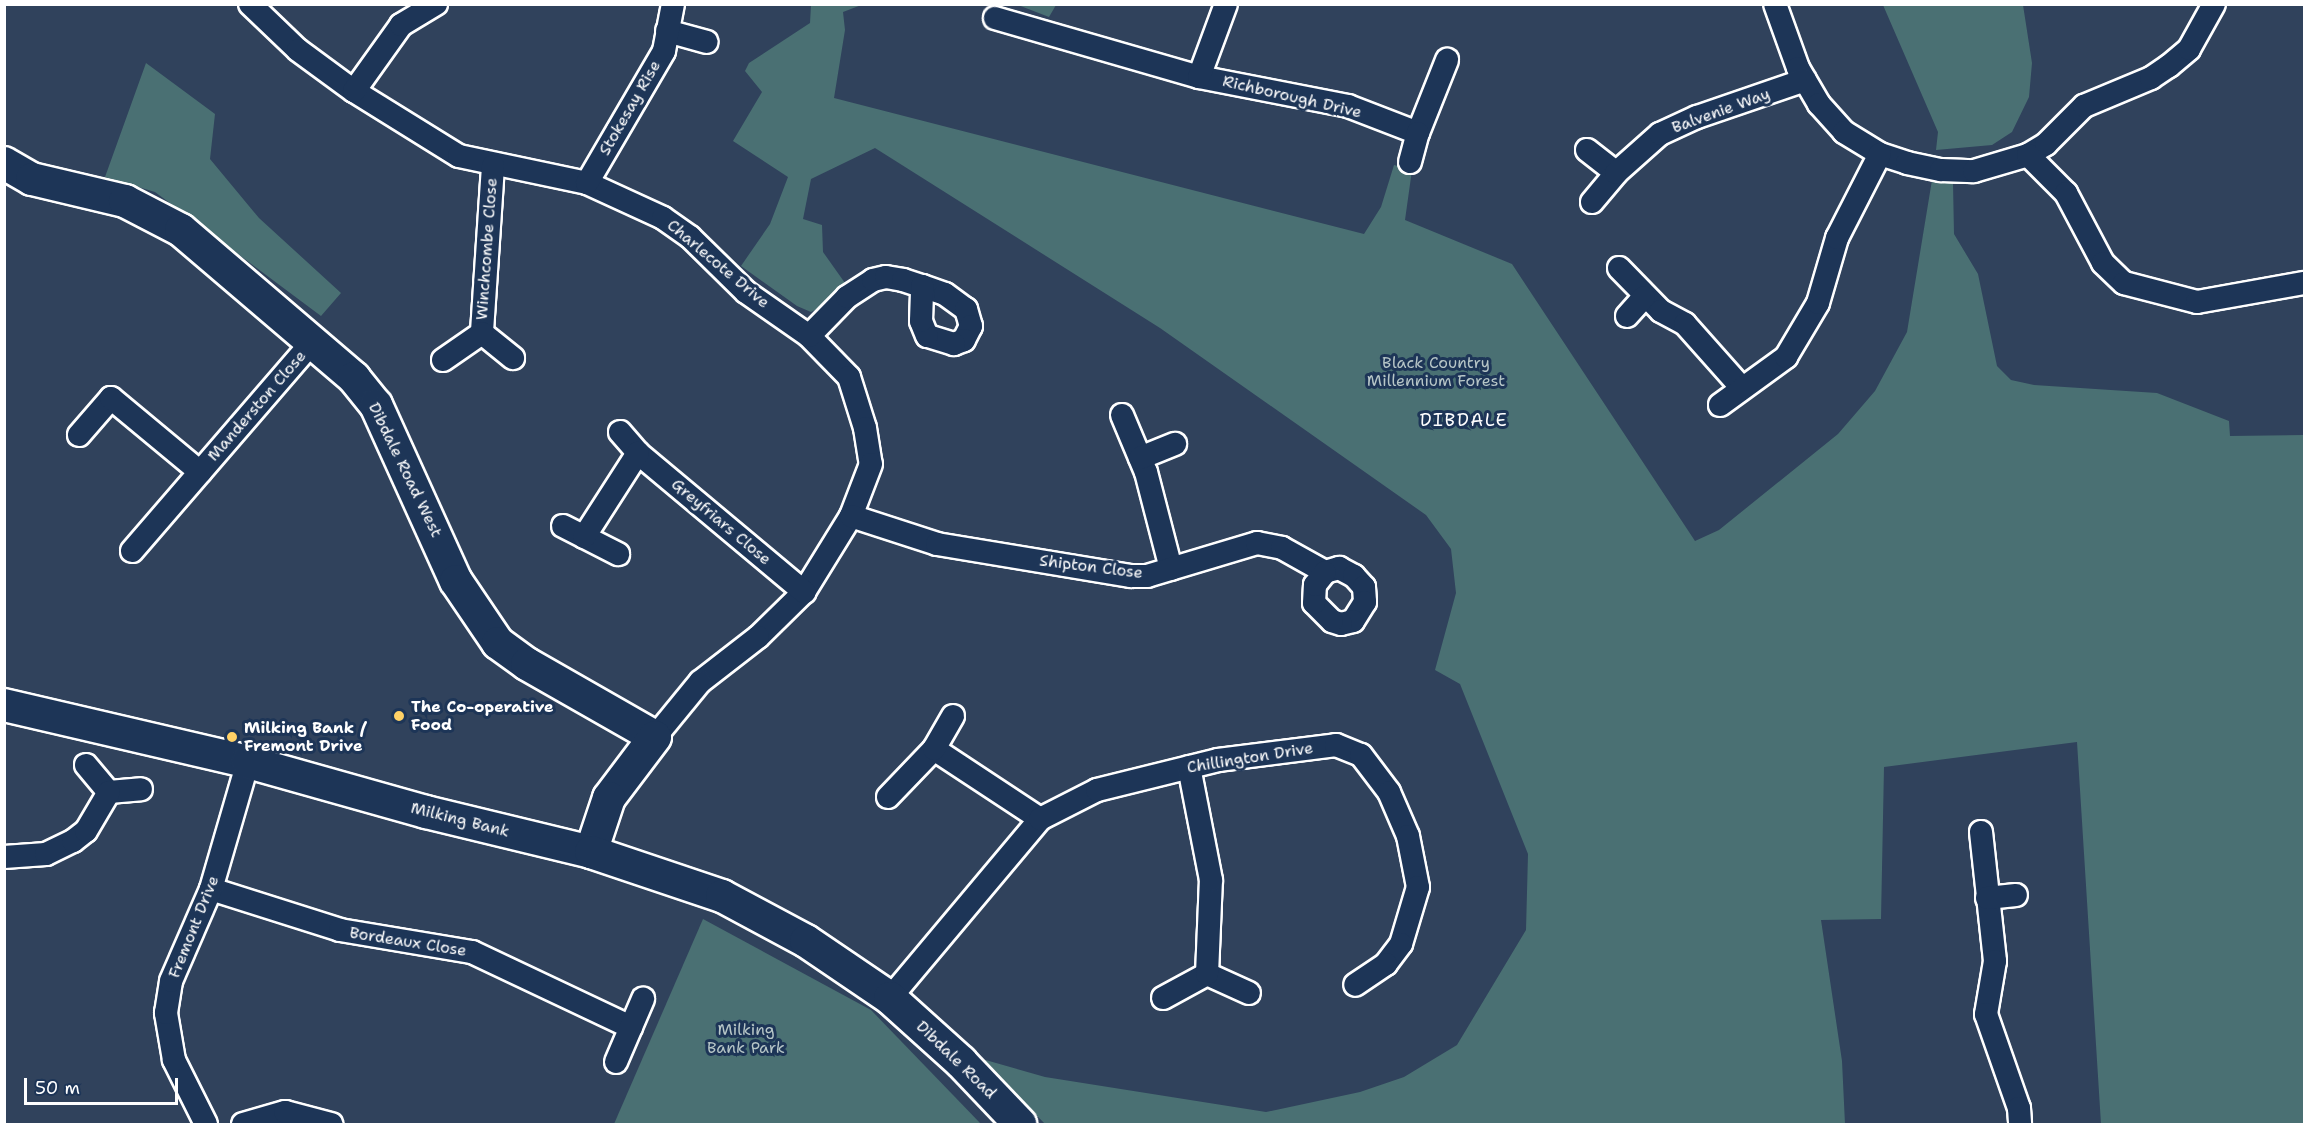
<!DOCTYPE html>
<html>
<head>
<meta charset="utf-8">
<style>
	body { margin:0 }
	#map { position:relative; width:2309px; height:1129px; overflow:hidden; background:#30425c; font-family:"Shantell Sans",sans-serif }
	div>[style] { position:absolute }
	.green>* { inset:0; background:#4a7073 }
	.roads { filter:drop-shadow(2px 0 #fff) drop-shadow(-2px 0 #fff) drop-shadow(0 2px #fff) drop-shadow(0 -2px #fff) }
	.street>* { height:22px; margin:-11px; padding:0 11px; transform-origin:11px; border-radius:11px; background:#1d3557 }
	.secondary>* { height:32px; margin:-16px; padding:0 16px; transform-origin:16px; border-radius:16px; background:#1d3557 }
	.dots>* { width:16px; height:16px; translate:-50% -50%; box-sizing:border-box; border:3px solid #1d3557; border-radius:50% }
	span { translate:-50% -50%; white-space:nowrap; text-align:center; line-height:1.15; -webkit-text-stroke:6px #1d3557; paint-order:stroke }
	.street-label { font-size:16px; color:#fff }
	.park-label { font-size:16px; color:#b7c6c7 }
	.poi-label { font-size:16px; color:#fff; font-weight:700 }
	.left { translate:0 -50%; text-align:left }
	.neighbourhood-label { font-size:18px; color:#fff; letter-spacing:1.5px }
	.frame { position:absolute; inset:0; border:6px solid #fff; pointer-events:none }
	.scale { position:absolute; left:24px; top:1078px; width:154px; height:27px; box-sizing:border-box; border:3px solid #fff; border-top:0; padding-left:8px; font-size:18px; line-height:21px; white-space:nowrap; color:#fff; -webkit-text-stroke:4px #1d3557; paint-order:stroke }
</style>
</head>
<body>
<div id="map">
	<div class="green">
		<div style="clip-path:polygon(864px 4px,843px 12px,845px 30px,834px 98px,1364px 234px,1381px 207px,1394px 165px,1412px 170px,1405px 220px,1512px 264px,1695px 541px,1719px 530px,1838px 434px,1875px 391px,1907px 332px,1932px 180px,1953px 183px,1954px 234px,1978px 274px,1997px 366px,2011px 380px,2034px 385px,2157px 393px,2229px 421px,2230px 436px,2304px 435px,2304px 1124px,2101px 1124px,2077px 742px,1884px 767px,1881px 919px,1821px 920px,1842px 1061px,1845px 1124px,1045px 1124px,982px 1059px,1045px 1077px,1266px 1112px,1360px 1092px,1404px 1077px,1457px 1045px,1526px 930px,1528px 854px,1460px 684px,1435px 670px,1456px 593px,1451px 549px,1426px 515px,1160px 328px,875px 148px,811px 179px,803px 219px,822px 225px,823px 252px,845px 283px,819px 308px,811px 312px,797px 306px,741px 266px,770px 224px,788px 177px,733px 141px,762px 92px,745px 71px,749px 63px,810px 23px,811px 5px)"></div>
		<div style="clip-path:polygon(1018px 5px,1056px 5px,1049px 17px)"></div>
		<div style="clip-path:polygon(1883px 5px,2023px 5px,2032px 63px,2029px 97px,2012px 132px,1992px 145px,1936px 150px,1938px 132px)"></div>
		<div style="clip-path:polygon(146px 63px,215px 114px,210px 159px,259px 218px,341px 293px,321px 316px,155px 192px,105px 177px)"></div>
		<div style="clip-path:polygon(703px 919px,871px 1010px,981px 1124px,614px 1124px)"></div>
	</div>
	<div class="roads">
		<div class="street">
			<div style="left:250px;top:4px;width:66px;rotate:43.8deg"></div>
			<div style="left:298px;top:50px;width:69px;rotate:36.2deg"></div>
			<div style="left:354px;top:91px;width:123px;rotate:31.8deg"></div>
			<div style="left:459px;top:156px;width:131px;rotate:11.9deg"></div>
			<div style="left:587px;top:183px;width:84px;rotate:24.7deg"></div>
			<div style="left:663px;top:218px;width:33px;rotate:35deg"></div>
			<div style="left:690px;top:237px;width:78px;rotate:44.5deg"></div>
			<div style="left:746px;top:292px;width:77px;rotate:34.9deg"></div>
			<div style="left:809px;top:336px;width:57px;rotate:45.7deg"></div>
			<div style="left:849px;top:377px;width:53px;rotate:72.6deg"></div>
			<div style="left:865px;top:428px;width:36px;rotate:81deg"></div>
			<div style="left:871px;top:464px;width:56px;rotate:111deg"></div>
			<div style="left:851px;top:516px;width:89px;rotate:121.7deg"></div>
			<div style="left:804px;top:592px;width:64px;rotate:135.6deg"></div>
			<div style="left:758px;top:637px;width:73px;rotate:142.2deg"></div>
			<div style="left:700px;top:682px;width:71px;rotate:129.3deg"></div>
			<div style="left:1775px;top:4px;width:68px;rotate:70.2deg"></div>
			<div style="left:1798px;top:68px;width:42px;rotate:59.7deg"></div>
			<div style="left:1819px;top:104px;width:38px;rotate:48deg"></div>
			<div style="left:1844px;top:132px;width:42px;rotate:31.4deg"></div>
			<div style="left:1880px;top:154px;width:28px;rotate:18deg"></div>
			<div style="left:1907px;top:163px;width:35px;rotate:12deg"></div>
			<div style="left:1941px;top:170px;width:33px;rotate:2deg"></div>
			<div style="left:1974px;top:171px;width:56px;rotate:-16.5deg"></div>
			<div style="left:2028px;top:155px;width:21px;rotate:-31deg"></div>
			<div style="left:2046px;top:144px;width:54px;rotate:-45deg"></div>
			<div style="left:2084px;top:106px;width:73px;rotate:-22.7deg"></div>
			<div style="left:2151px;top:78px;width:22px;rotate:-34deg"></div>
			<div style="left:2169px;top:66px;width:26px;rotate:-40deg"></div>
			<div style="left:2189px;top:49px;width:51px;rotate:-60.9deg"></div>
			<div style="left:995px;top:18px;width:212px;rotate:16.1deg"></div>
			<div style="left:1199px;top:77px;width:152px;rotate:11deg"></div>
			<div style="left:1348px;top:106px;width:75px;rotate:21.1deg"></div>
			<div style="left:1418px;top:133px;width:79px;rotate:-68.3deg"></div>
			<div style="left:667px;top:31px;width:41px;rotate:15.4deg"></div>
			<div style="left:1199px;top:77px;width:78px;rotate:-69.7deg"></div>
			<div style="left:354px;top:91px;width:81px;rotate:-54.5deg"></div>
			<div style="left:401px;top:25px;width:41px;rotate:-31deg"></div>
			<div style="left:1587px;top:150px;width:37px;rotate:38deg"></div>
			<div style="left:2028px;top:155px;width:54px;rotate:45deg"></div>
			<div style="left:2066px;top:193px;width:79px;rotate:62.1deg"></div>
			<div style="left:2103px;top:263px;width:29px;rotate:44deg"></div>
			<div style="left:2124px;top:283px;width:75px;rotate:14.6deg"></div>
			<div style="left:2197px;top:302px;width:109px;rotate:-10.1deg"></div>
			<div style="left:1410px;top:162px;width:30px;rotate:-75deg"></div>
			<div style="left:493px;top:166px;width:167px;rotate:93.8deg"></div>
			<div style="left:482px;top:333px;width:40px;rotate:39deg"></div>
			<div style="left:587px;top:183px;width:153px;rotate:-59.7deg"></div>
			<div style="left:664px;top:51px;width:48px;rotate:-79.2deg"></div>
			<div style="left:1592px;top:202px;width:38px;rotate:-50deg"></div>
			<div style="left:1616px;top:173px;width:59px;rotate:-41.6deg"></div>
			<div style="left:1660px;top:134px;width:41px;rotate:-24.7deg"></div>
			<div style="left:1697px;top:117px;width:114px;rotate:-18.9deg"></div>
			<div style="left:1619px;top:268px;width:60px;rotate:45.7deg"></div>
			<div style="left:1661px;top:311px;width:27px;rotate:28deg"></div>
			<div style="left:1685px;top:324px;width:84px;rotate:48.4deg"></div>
			<div style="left:1627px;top:316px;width:25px;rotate:-48deg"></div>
			<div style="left:809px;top:336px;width:54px;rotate:-45.7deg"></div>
			<div style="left:847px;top:297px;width:31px;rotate:-33deg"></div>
			<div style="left:873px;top:280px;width:13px;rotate:-13deg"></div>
			<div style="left:886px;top:277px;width:17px;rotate:10deg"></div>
			<div style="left:903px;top:280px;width:20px;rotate:18deg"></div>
			<div style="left:922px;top:286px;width:24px;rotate:19deg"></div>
			<div style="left:945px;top:294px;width:26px;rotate:36deg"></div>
			<div style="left:966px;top:309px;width:18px;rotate:74deg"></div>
			<div style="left:971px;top:326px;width:16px;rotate:117deg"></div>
			<div style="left:964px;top:340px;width:11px;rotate:158deg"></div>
			<div style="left:954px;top:344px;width:28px;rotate:-163deg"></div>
			<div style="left:927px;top:336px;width:16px;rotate:-112deg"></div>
			<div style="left:921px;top:321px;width:35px;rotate:-88deg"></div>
			<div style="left:443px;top:360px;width:47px;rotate:-34.7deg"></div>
			<div style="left:1720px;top:405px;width:82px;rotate:-36deg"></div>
			<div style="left:1786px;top:357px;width:63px;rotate:-59.3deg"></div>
			<div style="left:1818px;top:303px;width:68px;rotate:-73.7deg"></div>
			<div style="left:1837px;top:238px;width:94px;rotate:-62.9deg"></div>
			<div style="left:1122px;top:415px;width:62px;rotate:67.2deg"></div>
			<div style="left:1146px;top:472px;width:100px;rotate:75.5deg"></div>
			<div style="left:620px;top:432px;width:28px;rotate:49deg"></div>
			<div style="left:638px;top:453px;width:217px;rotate:39.9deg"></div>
			<div style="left:79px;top:435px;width:49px;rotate:-49.1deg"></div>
			<div style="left:111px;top:398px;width:116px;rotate:39.7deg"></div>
			<div style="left:1140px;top:458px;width:38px;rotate:-22deg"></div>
			<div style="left:851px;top:516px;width:90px;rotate:18deg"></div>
			<div style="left:937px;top:544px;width:197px;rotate:9.4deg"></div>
			<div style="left:1131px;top:576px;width:16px"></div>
			<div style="left:1147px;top:576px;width:115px;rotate:-16.7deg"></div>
			<div style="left:1257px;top:543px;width:25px;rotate:11deg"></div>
			<div style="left:1282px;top:548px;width:49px;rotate:29.2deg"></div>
			<div style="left:1325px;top:572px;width:15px;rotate:-16deg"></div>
			<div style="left:1339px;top:568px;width:17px;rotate:28deg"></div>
			<div style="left:1354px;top:576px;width:15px;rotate:48deg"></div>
			<div style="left:1364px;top:587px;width:15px;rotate:86deg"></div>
			<div style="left:1365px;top:602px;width:22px;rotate:122deg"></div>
			<div style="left:1353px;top:621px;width:12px;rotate:166deg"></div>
			<div style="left:1341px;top:624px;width:9px;rotate:-162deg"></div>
			<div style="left:1332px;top:621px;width:25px;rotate:-135deg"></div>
			<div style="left:1314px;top:603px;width:18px;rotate:-87deg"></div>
			<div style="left:1315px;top:585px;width:16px;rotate:-52deg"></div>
			<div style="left:563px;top:526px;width:62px;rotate:27deg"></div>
			<div style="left:584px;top:537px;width:100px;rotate:-57.3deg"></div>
			<div style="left:132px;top:551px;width:279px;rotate:-49.2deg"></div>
			<div style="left:934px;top:749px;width:127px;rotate:33.4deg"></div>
			<div style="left:86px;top:765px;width:35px;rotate:50deg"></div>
			<div style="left:109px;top:792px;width:32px;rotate:-5deg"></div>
			<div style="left:888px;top:797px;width:66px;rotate:-46.2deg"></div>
			<div style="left:934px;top:749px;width:38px;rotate:-60deg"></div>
			<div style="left:1981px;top:832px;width:130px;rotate:83.8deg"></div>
			<div style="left:1995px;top:961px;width:54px;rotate:99.6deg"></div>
			<div style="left:1986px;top:1014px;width:100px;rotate:70.7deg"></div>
			<div style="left:2019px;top:1108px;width:16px;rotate:86deg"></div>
			<div style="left:4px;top:857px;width:42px;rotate:-4.1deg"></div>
			<div style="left:46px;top:854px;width:30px;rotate:-26deg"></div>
			<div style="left:73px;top:841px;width:16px;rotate:-38deg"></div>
			<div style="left:86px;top:831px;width:45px;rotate:-59.5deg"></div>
			<div style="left:211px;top:889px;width:135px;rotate:17.6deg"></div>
			<div style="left:340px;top:930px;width:134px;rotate:9.5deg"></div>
			<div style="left:472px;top:952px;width:176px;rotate:25.3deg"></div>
			<div style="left:1987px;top:898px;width:29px;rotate:-6deg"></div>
			<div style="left:1207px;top:974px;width:46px;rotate:24.3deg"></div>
			<div style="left:890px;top:998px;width:234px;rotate:-50deg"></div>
			<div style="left:1040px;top:819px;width:64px;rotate:-27deg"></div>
			<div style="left:1097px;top:790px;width:125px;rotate:-13.9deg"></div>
			<div style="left:1218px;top:760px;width:119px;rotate:-7.2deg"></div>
			<div style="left:1336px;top:745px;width:27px;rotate:22deg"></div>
			<div style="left:1361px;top:755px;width:46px;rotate:52.9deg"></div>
			<div style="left:1389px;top:792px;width:48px;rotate:66.6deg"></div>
			<div style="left:1408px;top:836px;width:52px;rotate:78.9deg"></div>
			<div style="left:1418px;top:887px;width:59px;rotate:106.6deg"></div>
			<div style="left:1401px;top:944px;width:25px;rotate:127deg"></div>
			<div style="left:1386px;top:964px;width:37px;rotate:146deg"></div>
			<div style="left:1163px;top:998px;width:50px;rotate:-28.6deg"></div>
			<div style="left:1207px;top:974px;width:94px;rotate:-87.6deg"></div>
			<div style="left:1211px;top:880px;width:115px;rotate:-101deg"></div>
			<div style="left:616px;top:1062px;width:69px;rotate:-66.8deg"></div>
			<div style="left:206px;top:1124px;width:72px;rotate:-116.6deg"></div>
			<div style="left:174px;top:1060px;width:48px;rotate:-99.7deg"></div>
			<div style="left:166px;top:1013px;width:32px;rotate:-81deg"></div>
			<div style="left:171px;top:981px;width:100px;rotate:-66.5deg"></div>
			<div style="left:211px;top:889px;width:132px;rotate:-73.8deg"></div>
			<div style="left:243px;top:1124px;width:44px;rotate:-15.9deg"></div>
			<div style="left:285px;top:1112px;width:48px;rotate:14.6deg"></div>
		</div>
		<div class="secondary">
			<div style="left:4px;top:163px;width:32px;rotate:30deg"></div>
			<div style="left:32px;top:179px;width:96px;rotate:13.3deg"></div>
			<div style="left:125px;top:201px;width:63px;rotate:27.4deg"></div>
			<div style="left:181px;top:230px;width:228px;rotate:40.5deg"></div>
			<div style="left:354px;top:378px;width:35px;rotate:51deg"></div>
			<div style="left:376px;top:405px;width:193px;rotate:65.6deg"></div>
			<div style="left:456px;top:581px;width:75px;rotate:55.9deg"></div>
			<div style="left:498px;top:643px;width:36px;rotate:36deg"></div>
			<div style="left:527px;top:664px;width:147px;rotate:29.7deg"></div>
			<div style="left:655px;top:737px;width:76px;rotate:127deg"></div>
			<div style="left:609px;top:798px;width:57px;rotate:108.4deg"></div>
			<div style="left:4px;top:705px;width:251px;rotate:13.1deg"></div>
			<div style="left:248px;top:762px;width:185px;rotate:15.7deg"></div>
			<div style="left:426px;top:812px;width:170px;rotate:13.6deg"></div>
			<div style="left:591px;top:852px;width:138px;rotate:18.6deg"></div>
			<div style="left:722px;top:896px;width:95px;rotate:28.2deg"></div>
			<div style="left:806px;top:941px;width:102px;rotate:34.2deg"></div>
			<div style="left:890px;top:998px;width:96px;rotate:42deg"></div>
			<div style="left:961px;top:1062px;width:86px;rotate:46.4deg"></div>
		</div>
	</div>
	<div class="dots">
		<div style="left:399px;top:716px;background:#ffd166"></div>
		<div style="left:232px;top:737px;background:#ffd166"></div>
	</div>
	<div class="street-label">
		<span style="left:1292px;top:97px;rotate:13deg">Richborough Drive</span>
		<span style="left:630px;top:108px;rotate:-60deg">Stokesay Rise</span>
		<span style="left:1721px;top:111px;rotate:-20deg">Balvenie Way</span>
		<span style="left:487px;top:249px;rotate:-86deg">Winchcombe Close</span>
		<span style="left:718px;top:264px;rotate:40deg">Charlecote Drive</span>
		<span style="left:257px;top:406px;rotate:-49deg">Manderston Close</span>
		<span style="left:405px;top:470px;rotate:64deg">Dibdale Road West</span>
		<span style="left:721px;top:522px;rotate:40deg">Greyfriars Close</span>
		<span style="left:1091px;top:567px;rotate:7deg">Shipton Close</span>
		<span style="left:1250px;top:758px;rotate:-9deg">Chillington Drive</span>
		<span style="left:460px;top:820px;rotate:14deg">Milking Bank</span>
		<span style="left:194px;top:927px;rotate:-68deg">Fremont Drive</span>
		<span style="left:408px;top:942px;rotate:9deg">Bordeaux Close</span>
		<span style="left:956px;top:1060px;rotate:44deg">Dibdale Road</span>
	</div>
	<div class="park-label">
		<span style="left:1436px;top:372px">Black Country<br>Millennium Forest</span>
		<span style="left:746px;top:1039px">Milking<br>Bank Park</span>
	</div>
	<div class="poi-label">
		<span class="left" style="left:411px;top:716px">The Co-operative<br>Food</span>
		<span class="left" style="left:244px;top:737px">Milking Bank /<br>Fremont Drive</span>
	</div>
	<div class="neighbourhood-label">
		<span style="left:1464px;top:420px">DIBDALE</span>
	</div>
	<div class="frame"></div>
	<div class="scale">50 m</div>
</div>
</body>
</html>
